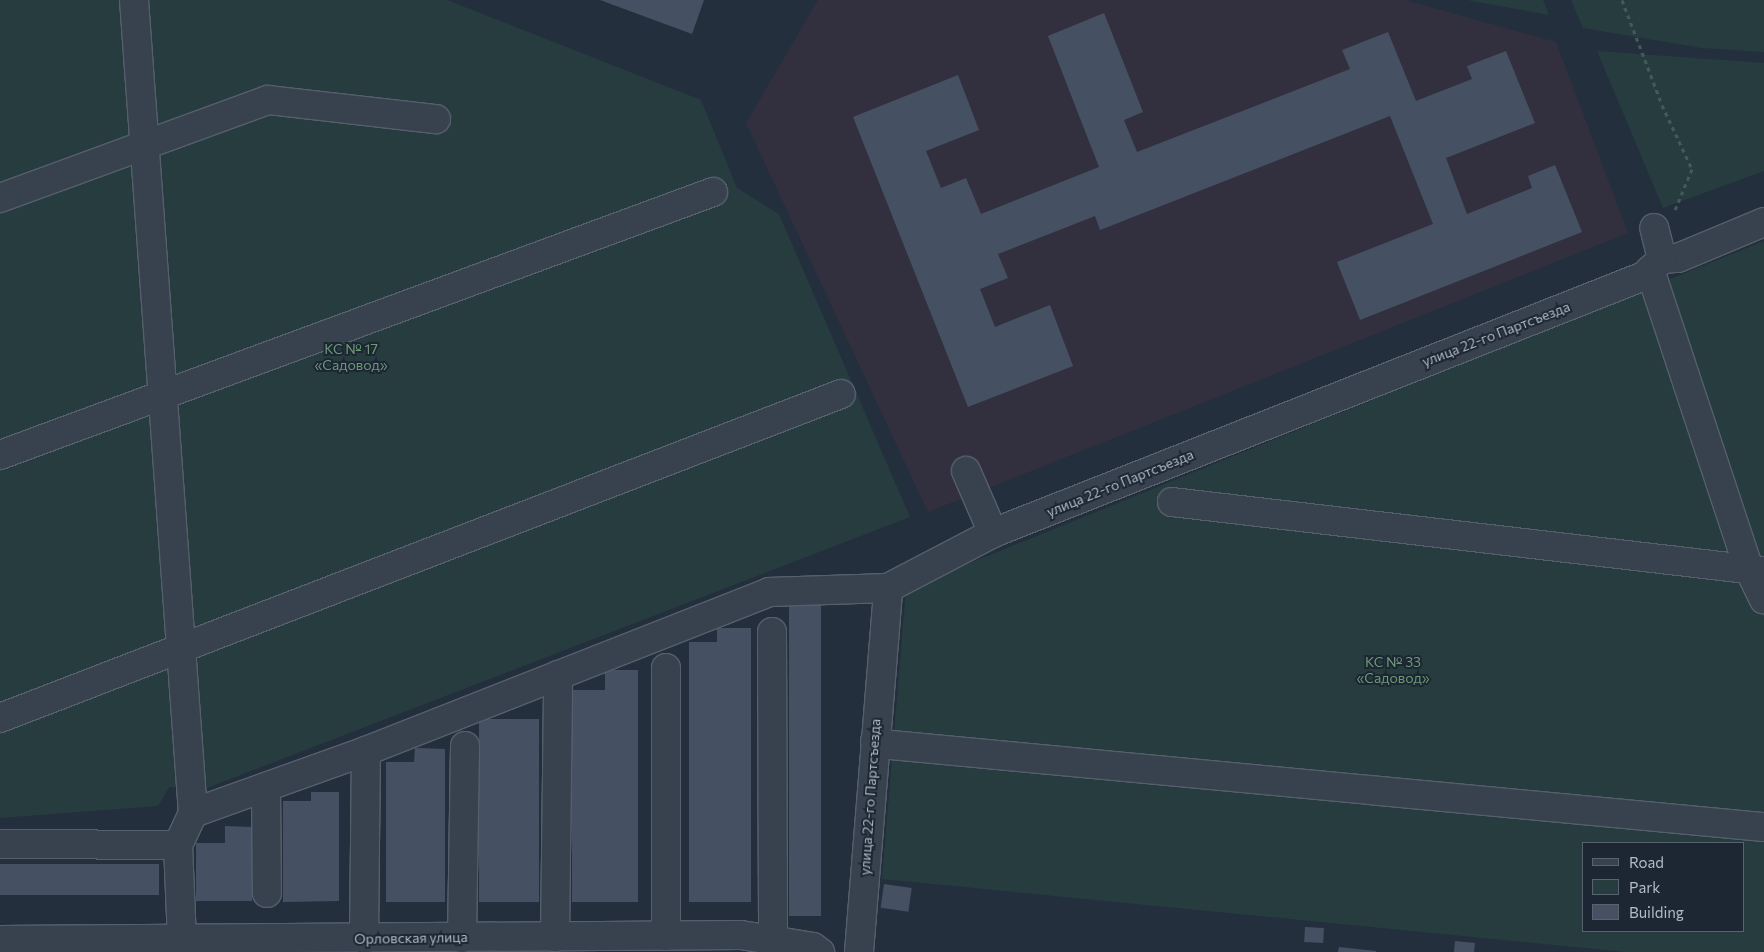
<!DOCTYPE html>
<html>
<head>
<meta charset="utf-8">
<style>
	body { margin:0 }
	#map { position:relative; width:1764px; height:952px; overflow:hidden; background:#242f3e; font-family:Commissioner,sans-serif }
	div>[style] { position:absolute }
	.medical>* { inset:0; background:#32303f }
	.green>* { inset:0; background:#263c3f }
	.building>* { inset:0; background:#455162; transform-origin:0 0 }
	.path>* { height:3px; margin-top:-1.5px; transform-origin:0; background:repeating-linear-gradient(90deg,#44595c 0 4px,transparent 0 8px) }
	.roads { filter:drop-shadow(1px 0 #565f6c) drop-shadow(-1px 0 #565f6c) drop-shadow(0 1px #565f6c) drop-shadow(0 -1px #565f6c) }
	.minor>* { height:28px; margin:-14px; padding:0 14px; transform-origin:14px; border-radius:14px; background:#38414e }
	span { translate:-50% -50%; white-space:nowrap; text-align:center; line-height:1.15; -webkit-text-stroke:4px #1d2633; paint-order:stroke }
	.street-label { font-size:14px; color:#b4bcc9 }
	.park-label { font-size:14px; color:#6b9a76 }
	.legend { position:absolute; left:1582px; top:842px; width:162px; height:90px; box-sizing:border-box; background:#1d2633; border:1px solid #59626f; margin:0; padding:6px 9px; list-style:none; font-size:15px; color:#b4bcc9 }
	.legend li { display:flex; align-items:center; gap:10px; height:25px }
	.legend b { width:25px; border:1px solid #59626f }
</style>
</head>
<body>
<div id="map">
	<div class="medical">
		<div style="clip-path:polygon(818px 0,1405px 0,1556px 42px,1628px 233px,928px 512px,746px 123px)"></div>
	</div>
	<div class="green">
		<div style="clip-path:polygon(0 0,447px 0,701px 100px,737px 188px,779px 214px,910px 517px,207px 788px,169px 787px,158px 806px,0 818px)"></div>
		<div style="clip-path:polygon(1467px 0,1543px 0,1549px 15px)"></div>
		<div style="clip-path:polygon(1571px 0,1764px 0,1764px 52px,1701px 48px,1583px 28px)"></div>
		<div style="clip-path:polygon(1597px 51px,1764px 63px,1764px 171px,1663px 208px)"></div>
		<div style="clip-path:polygon(evenodd,1764px 241px,1764px 952px,1626px 952px,882px 879px,906px 589px,1764px 241px,1583px 843px,1743px 843px,1743px 931px,1583px 931px,1583px 843px)"></div>
	</div>
	<div class="building">
		<div style="clip-path:polygon(600px 0,704px 0,692px 34px)"></div>
		<div style="clip-path:polygon(1104px 13px,1143px 112px,1124px 120px,1137px 152px,1350px 69px,1342px 50px,1388px 32px,1416px 101px,1472px 79px,1467px 66px,1506px 51px,1535px 123px,1446px 158px,1467px 214px,1532px 188px,1528px 176px,1555px 165px,1582px 232px,1360px 320px,1337px 262px,1433px 224px,1390px 116px,1100px 230px,1095px 216px,998px 254px,1008px 278px,980px 289px,995px 327px,1050px 305px,1073px 366px,968px 407px,853px 117px,958px 75px,979px 130px,926px 151px,941px 188px,966px 178px,981px 214px,1099px 167px,1048px 36px)"></div>
		<div style="left:789px;top:599px;width:32px;height:317px"></div>
		<div style="clip-path:polygon(717px 628px,751px 628px,751px 902px,689px 902px,689px 642px,717px 642px)"></div>
		<div style="clip-path:polygon(605px 670px,638px 670px,638px 902px,572px 902px,572px 690px,605px 690px)"></div>
		<div style="left:479px;top:719px;width:60px;height:183px"></div>
		<div style="clip-path:polygon(415px 748px,445px 749px,445px 902px,386px 902px,386px 762px,414px 762px)"></div>
		<div style="clip-path:polygon(311px 792px,339px 792px,339px 901px,283px 902px,283px 801px,311px 801px)"></div>
		<div style="clip-path:polygon(225px 826px,252px 827px,252px 901px,196px 901px,196px 843px,225px 843px)"></div>
		<div style="left:0;top:864px;width:159px;height:31px"></div>
		<div style="left:884px;top:884px;width:28px;height:24px;rotate:8deg"></div>
		<div style="left:1305px;top:927px;width:19px;height:15px;rotate:3deg"></div>
		<div style="clip-path:polygon(1455px 941px,1475px 943px,1474px 952px,1454px 952px)"></div>
		<div style="clip-path:polygon(1339px 947px,1376px 951px,1376px 952px,1338px 952px)"></div>
	</div>
	<div class="path">
		<div style="left:1622px;top:0;width:112px;rotate:69.1deg"></div>
		<div style="left:1662px;top:105px;width:71px;rotate:64.9deg"></div>
		<div style="left:1692px;top:169px;width:44px;rotate:112.5deg"></div>
	</div>
	<div class="roads">
		<div class="minor">
			<div style="left:134px;top:0;width:815px;rotate:85.85deg"></div>
			<div style="left:193px;top:813px;width:35px;rotate:115deg"></div>
			<div style="left:178px;top:845px;width:95px;rotate:87.6deg"></div>
			<div style="left:0;top:198px;width:285px;rotate:-20.1deg"></div>
			<div style="left:268px;top:100px;width:169px;rotate:6.5deg"></div>
			<div style="left:1662px;top:259px;width:16px;rotate:-4deg"></div>
			<div style="left:1678px;top:258px;width:93px;rotate:-22.7deg"></div>
			<div style="left:1650px;top:270px;width:315px;rotate:71.7deg"></div>
			<div style="left:1749px;top:569px;width:34px;rotate:64deg"></div>
			<div style="left:0;top:455px;width:760px;rotate:-20.25deg"></div>
			<div style="left:966px;top:471px;width:68px;rotate:66.5deg"></div>
			<div style="left:1172px;top:502px;width:596px;rotate:6.65deg"></div>
			<div style="left:772px;top:632px;width:309px;rotate:89.8deg"></div>
			<div style="left:0;top:718px;width:901px;rotate:-21.07deg"></div>
			<div style="left:875px;top:741px;width:16px;rotate:14deg"></div>
			<div style="left:891px;top:745px;width:877px;rotate:5.37deg"></div>
			<div style="left:266px;top:787px;width:106px;rotate:89.5deg"></div>
			<div style="left:193px;top:813px;width:184px;rotate:-19.7deg"></div>
			<div style="left:366px;top:751px;width:433px;rotate:-21.5deg"></div>
			<div style="left:769px;top:592px;width:119px;rotate:-1.9deg"></div>
			<div style="left:888px;top:588px;width:119px;rotate:-27.6deg"></div>
			<div style="left:993px;top:533px;width:700px;rotate:-21.54deg"></div>
			<div style="left:1644px;top:276px;width:25px;rotate:-43deg"></div>
			<div style="left:1662px;top:259px;width:32px;rotate:-104deg"></div>
			<div style="left:0;top:844px;width:178px;rotate:0.3deg"></div>
			<div style="left:666px;top:936px;width:268px;rotate:-90deg"></div>
			<div style="left:555px;top:937px;width:262px;rotate:-89.3deg"></div>
			<div style="left:462px;top:938px;width:192px;rotate:-89.1deg"></div>
			<div style="left:364px;top:939px;width:188px;rotate:-89.4deg"></div>
			<div style="left:0;top:940px;width:741px;rotate:-0.39deg"></div>
			<div style="left:741px;top:935px;width:73px;rotate:9.5deg"></div>
			<div style="left:813px;top:947px;width:9px;rotate:36deg"></div>
			<div style="left:859px;top:952px;width:365px;rotate:-85.4deg"></div>
		</div>
	</div>
	<div class="street-label">
		<span style="left:1496px;top:334px;rotate:-21deg">улица 22-го Партсъезда</span>
		<span style="left:1120px;top:483px;rotate:-22deg">улица 22-го Партсъезда</span>
		<span style="left:870px;top:797px;rotate:-86deg">улица 22-го Партсъезда</span>
		<span style="left:411px;top:938px;rotate:-1deg">Орловская улица</span>
	</div>
	<div class="park-label">
		<span style="left:351px;top:357px">КС № 17<br>«Садовод»</span>
		<span style="left:1393px;top:670px">КС № 33<br>«Садовод»</span>
	</div>
	<ul class="legend">
	<li><b style="height:6px;background:#38414e"></b>Road</li>
	<li><b style="height:14px;background:#263c3f"></b>Park</li>
	<li><b style="height:14px;background:#455162"></b>Building</li>
	</ul>
</div>
</body>
</html>
